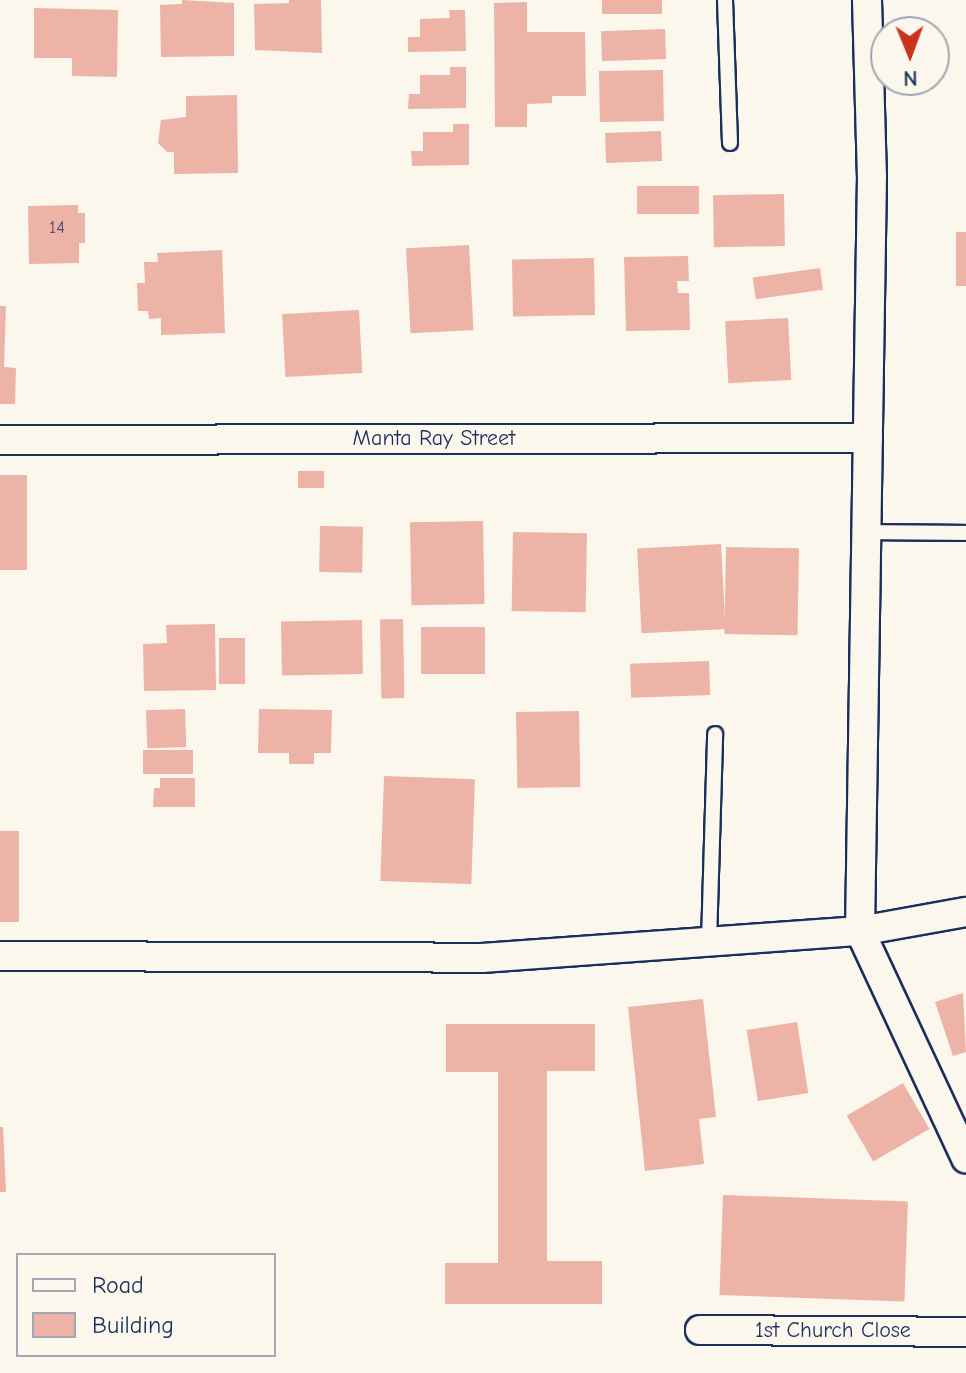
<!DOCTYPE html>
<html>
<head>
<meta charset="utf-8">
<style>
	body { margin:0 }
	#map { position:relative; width:966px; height:1373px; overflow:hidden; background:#fbf7ec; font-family:"Comic Neue",sans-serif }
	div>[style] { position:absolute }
	.building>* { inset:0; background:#edb3a7; transform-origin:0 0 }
	.roads { filter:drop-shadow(2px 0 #1b2f5e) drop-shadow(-2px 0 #1b2f5e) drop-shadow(0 2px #1b2f5e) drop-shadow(0 -2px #1b2f5e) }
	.service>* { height:14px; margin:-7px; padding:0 7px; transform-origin:7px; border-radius:7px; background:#fbf7ec }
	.minor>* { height:28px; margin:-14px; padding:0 14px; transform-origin:14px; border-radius:14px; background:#fbf7ec }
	span { translate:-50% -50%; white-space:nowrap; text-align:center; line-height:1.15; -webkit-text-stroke:7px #fbf7ec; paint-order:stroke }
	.number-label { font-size:18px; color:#505070 }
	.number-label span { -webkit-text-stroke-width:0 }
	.street-label { font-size:22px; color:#1b2f5e }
	.legend { position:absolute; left:16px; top:1253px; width:260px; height:104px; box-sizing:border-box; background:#fbf7ec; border:2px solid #a1a7b3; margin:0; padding:10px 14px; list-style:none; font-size:24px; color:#1b2f5e }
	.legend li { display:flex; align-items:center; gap:16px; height:40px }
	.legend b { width:40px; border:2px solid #a1a7b3 }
	.north { position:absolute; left:870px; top:16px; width:80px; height:80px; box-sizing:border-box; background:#fbf7ec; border:2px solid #a1a7b3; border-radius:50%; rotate:179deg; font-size:22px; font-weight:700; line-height:32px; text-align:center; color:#1b2f5e }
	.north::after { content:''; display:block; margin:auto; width:28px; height:36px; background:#c8321e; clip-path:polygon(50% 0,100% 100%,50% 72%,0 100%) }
</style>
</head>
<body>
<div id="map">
	<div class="building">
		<div style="clip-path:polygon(182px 0,234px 3px,234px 56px,161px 57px,160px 5px,182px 4px)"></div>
		<div style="clip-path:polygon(289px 0,321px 0,322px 53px,255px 50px,254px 4px,289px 3px)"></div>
		<div style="left:602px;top:0;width:60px;height:14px"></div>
		<div style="clip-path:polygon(527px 2px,527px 32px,585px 32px,586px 96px,552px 96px,552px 103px,527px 104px,527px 127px,495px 127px,494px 3px)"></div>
		<div style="clip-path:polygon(34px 8px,118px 10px,117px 77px,72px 76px,72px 58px,34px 58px)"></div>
		<div style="clip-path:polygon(449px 10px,465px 10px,466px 51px,408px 52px,408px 37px,420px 37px,420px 19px,450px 18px)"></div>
		<div style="left:665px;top:29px;width:30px;height:64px;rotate:88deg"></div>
		<div style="clip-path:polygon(450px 67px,466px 67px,466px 108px,408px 109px,409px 94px,420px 94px,420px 75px,450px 75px)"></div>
		<div style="left:663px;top:70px;width:51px;height:64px;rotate:89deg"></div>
		<div style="clip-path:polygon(237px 95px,238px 173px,174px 174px,174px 152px,167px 152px,158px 143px,161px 120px,186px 117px,186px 96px)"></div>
		<div style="clip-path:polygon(453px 124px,469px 124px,469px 165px,412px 166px,411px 151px,423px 151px,423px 132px,453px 132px)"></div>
		<div style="left:661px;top:131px;width:30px;height:56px;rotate:88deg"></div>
		<div style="left:699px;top:186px;width:28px;height:62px;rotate:90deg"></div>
		<div style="left:784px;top:194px;width:52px;height:71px;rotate:89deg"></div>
		<div style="clip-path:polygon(78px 205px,78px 213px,85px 213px,85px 243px,79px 243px,79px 263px,29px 264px,28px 206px)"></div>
		<div style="left:956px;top:232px;width:10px;height:54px"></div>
		<div style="left:469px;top:245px;width:85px;height:63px;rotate:87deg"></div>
		<div style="clip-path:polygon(222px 250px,225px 333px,161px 335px,161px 318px,149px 319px,148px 311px,138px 311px,137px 283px,145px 283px,144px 262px,158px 262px,157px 253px)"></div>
		<div style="clip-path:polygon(688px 256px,689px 281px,677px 281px,678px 293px,689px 293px,690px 330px,626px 331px,624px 257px)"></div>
		<div style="left:594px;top:258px;width:57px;height:82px;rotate:89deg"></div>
		<div style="left:820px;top:268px;width:22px;height:68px;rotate:82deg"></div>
		<div style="clip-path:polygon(0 306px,6px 306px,4px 367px,16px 368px,15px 404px,0 404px)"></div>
		<div style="left:359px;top:310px;width:63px;height:77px;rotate:87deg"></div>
		<div style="left:788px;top:318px;width:62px;height:63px;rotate:87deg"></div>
		<div style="left:298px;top:471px;width:26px;height:17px"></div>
		<div style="left:0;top:475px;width:27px;height:95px"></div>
		<div style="left:483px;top:521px;width:83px;height:73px;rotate:89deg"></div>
		<div style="left:320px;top:526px;width:43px;height:46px;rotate:1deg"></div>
		<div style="left:513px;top:532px;width:74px;height:79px;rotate:1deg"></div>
		<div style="left:721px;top:544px;width:85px;height:84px;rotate:87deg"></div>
		<div style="left:726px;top:547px;width:73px;height:87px;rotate:1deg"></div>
		<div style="left:403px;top:619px;width:79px;height:23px;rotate:89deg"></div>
		<div style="left:362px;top:620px;width:54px;height:81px;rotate:89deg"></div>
		<div style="clip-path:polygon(215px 624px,216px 690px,144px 691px,143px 644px,167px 643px,166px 625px)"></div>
		<div style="left:485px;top:627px;width:47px;height:64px;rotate:90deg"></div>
		<div style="left:219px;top:638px;width:26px;height:46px"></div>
		<div style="left:709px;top:661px;width:34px;height:79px;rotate:88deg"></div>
		<div style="left:185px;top:709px;width:38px;height:39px;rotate:88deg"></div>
		<div style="clip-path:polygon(259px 709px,332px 710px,331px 753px,314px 753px,314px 764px,289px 764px,289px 753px,258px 753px)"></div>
		<div style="left:579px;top:711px;width:76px;height:63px;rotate:89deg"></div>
		<div style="left:193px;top:750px;width:24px;height:50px;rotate:90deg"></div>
		<div style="left:384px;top:776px;width:91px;height:105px;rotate:2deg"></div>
		<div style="clip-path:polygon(160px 778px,195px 778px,195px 807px,153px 807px,154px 788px,160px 788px)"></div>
		<div style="left:0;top:831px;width:19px;height:91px"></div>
		<div style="clip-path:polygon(963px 993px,966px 1052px,953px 1056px,935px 1002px)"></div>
		<div style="clip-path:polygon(703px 999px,716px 1117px,699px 1119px,704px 1164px,645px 1171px,628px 1007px)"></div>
		<div style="left:797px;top:1022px;width:72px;height:51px;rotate:81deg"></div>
		<div style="clip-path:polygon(446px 1024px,595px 1024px,595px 1071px,547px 1071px,547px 1261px,602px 1261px,602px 1304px,445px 1304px,445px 1263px,498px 1263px,498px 1072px,446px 1072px)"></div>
		<div style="left:903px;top:1083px;width:53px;height:65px;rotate:60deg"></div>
		<div style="clip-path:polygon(0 1127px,3px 1127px,6px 1192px,0 1192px)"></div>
		<div style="left:723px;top:1195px;width:185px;height:100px;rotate:2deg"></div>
	</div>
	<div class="roads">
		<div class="service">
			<div style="left:725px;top:0;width:143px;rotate:88deg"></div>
			<div style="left:866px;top:532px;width:100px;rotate:0.6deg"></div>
			<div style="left:709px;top:942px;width:208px;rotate:-88.3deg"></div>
		</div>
		<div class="minor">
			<div style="left:867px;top:0;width:176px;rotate:88.4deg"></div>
			<div style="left:872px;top:176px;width:755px;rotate:90.91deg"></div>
			<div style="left:860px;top:931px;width:251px;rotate:65deg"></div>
			<div style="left:0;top:440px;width:868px;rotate:-0.13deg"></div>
			<div style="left:0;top:956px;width:482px;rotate:0.2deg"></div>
			<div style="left:482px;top:958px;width:379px;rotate:-4.1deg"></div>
			<div style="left:860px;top:931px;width:108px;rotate:-10.2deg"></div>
			<div style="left:700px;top:1330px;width:266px;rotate:0.4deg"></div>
		</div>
	</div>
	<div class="number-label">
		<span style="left:57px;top:228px">14</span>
	</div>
	<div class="street-label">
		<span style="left:434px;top:439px">Manta Ray Street</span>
		<span style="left:833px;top:1331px">1st Church Close</span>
	</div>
	<ul class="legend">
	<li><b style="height:10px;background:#fbf7ec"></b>Road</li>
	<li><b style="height:22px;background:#edb3a7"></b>Building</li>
	</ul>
	<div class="north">N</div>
</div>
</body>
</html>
